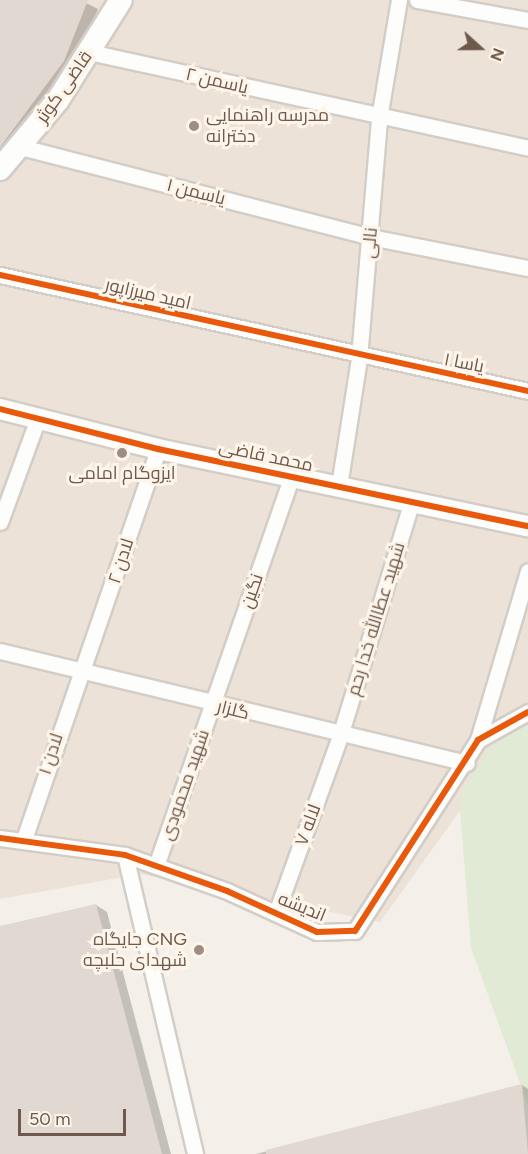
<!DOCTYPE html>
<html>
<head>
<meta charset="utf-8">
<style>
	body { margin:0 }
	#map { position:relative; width:528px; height:1154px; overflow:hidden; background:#f4f0e9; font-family:Figtree,Cairo,sans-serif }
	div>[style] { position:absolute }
	.residential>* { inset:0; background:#ede2d7 }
	.green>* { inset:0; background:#e1ead5 }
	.shadow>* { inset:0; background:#0003 }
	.building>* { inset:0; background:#e0d8d1 }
	.roads { filter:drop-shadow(2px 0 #d3cdc7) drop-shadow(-2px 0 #d3cdc7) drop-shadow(0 2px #d3cdc7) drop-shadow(0 -2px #d3cdc7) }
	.minor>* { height:15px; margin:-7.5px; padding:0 7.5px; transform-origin:7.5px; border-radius:7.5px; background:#fdfdfc }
	.tertiary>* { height:20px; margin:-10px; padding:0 10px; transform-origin:10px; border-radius:10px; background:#fdfdfc }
	.secondary>* { height:22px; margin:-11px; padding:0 11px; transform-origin:11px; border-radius:11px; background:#fdfdfc }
	.cycleway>* { height:6px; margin:-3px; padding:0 3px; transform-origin:3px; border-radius:3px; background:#e8590c }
	.dots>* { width:16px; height:16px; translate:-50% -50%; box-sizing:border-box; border:3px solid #fdf5e9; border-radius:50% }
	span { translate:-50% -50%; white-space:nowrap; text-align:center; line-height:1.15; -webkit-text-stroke:6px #fdf5e9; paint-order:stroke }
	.street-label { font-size:18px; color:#6f584c }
	.poi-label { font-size:18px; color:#6f584c }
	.left { translate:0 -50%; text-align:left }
	.right { translate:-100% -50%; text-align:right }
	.north { position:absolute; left:450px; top:18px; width:60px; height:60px; -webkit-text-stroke:4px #fdf5e9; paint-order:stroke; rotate:111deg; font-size:16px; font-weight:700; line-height:24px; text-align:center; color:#6f584c }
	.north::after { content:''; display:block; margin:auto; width:21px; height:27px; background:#6f584c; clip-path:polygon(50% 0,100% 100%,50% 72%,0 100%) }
	.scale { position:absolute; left:18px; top:1109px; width:108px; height:27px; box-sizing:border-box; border:3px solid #6f584c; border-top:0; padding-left:8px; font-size:18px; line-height:21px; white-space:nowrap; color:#6f584c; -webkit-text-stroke:4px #fdf5e9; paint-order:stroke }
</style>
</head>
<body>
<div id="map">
	<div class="residential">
		<div style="clip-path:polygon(0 0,528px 0,528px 716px,380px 922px,140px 874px,0 899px)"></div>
	</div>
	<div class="green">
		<div style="clip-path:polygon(528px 710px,528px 1105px,471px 948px,459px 797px,494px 742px)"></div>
	</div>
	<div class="shadow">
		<div style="clip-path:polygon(0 0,80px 0,98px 9px,75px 67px,0 168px)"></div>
		<div style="clip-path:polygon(96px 905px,107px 912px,171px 1154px,0 1154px,0 927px)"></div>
		<div style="clip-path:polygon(522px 1085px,528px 1089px,528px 1154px,256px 1154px)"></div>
	</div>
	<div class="building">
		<div style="clip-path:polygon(0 0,88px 0,64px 61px,0 147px)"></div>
		<div style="clip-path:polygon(96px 904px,162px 1154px,0 1154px,0 926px)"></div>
		<div style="clip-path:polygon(522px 1084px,528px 1154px,266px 1154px,266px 1150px)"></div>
	</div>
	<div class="roads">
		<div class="minor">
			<div style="left:417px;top:0;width:113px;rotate:10.2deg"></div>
			<div style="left:89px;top:52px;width:449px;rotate:12.3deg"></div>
			<div style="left:21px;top:147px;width:361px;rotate:14.4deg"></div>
			<div style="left:371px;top:237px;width:160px;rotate:11.2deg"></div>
			<div style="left:0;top:275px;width:541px;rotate:12.39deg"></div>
			<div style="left:339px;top:486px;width:130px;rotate:-81.1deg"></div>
			<div style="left:359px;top:358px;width:241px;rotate:-85.2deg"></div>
			<div style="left:379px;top:118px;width:120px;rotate:-80.4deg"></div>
			<div style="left:0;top:522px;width:111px;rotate:-69.9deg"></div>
			<div style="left:0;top:651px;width:480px;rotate:13.5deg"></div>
			<div style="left:478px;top:740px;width:176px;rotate:-73.5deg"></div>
			<div style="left:0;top:838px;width:126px;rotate:7.7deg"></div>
			<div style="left:125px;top:855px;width:108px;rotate:19.4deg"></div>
			<div style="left:227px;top:891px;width:99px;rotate:24.5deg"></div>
			<div style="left:317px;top:932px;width:38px;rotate:-2deg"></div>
			<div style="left:355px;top:931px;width:227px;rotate:-57.2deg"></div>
			<div style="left:478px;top:740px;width:57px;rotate:-29.2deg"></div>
			<div style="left:24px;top:839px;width:412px;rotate:-71deg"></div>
			<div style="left:125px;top:855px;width:307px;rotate:76.8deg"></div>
			<div style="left:156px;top:866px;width:413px;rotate:-70.8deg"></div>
			<div style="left:276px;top:913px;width:188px;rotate:-70.1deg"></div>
			<div style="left:340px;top:736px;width:246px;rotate:-73deg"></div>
		</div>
		<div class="tertiary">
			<div style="left:0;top:409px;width:163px;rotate:14.2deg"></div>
			<div style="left:158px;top:449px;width:378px;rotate:11.8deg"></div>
		</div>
		<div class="secondary">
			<div style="left:0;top:169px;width:90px;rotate:-50deg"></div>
			<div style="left:58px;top:100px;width:118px;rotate:-57.8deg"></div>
		</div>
	</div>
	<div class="cycleway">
		<div style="left:0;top:275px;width:541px;rotate:12.39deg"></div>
		<div style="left:0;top:409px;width:163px;rotate:14.2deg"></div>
		<div style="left:158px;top:449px;width:378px;rotate:11.8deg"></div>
		<div style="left:0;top:838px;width:126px;rotate:7.7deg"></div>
		<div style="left:125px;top:855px;width:108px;rotate:19.4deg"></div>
		<div style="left:227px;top:891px;width:99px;rotate:24.5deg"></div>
		<div style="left:317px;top:932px;width:38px;rotate:-2deg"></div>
		<div style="left:355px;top:931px;width:227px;rotate:-57.2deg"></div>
		<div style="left:478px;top:740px;width:57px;rotate:-29.2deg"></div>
	</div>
	<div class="dots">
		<div style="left:194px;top:126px;background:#9e8d83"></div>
		<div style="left:122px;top:453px;background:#9e8d83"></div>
		<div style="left:199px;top:950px;background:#9e8d83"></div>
	</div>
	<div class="street-label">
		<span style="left:217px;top:81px;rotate:13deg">یاسمن ۲</span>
		<span style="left:64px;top:87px;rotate:-55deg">قاضی کوثر</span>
		<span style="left:196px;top:192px;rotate:14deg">یاسمن ۱</span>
		<span style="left:370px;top:243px;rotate:-85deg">نالی</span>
		<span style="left:148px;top:294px;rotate:13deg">امید میرزاپور</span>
		<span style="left:464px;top:363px;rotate:11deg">یاسا ۱</span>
		<span style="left:266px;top:456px;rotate:12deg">محمد قاضی</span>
		<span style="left:121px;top:561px;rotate:-72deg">لادن ۲</span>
		<span style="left:252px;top:591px;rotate:-71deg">نگین</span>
		<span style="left:376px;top:619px;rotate:-73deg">شهید عطاالله خدا رحم</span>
		<span style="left:233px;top:710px;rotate:14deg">گلزار</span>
		<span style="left:51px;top:754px;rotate:-72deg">لادن ۱</span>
		<span style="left:185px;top:785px;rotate:-71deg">شهید محمودی</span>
		<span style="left:308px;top:825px;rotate:-70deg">لاله ۷</span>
		<span style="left:302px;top:907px;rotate:22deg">اندیشه</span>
	</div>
	<div class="poi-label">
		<span class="left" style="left:206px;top:126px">مدرسه راهنمایی<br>دخترانه</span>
		<span style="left:122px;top:473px">ایزوگام امامی</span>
		<span class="right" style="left:187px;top:950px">جایگاه CNG<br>شهدای حلبچه</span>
	</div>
	<div class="north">N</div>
	<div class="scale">50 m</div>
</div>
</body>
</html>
